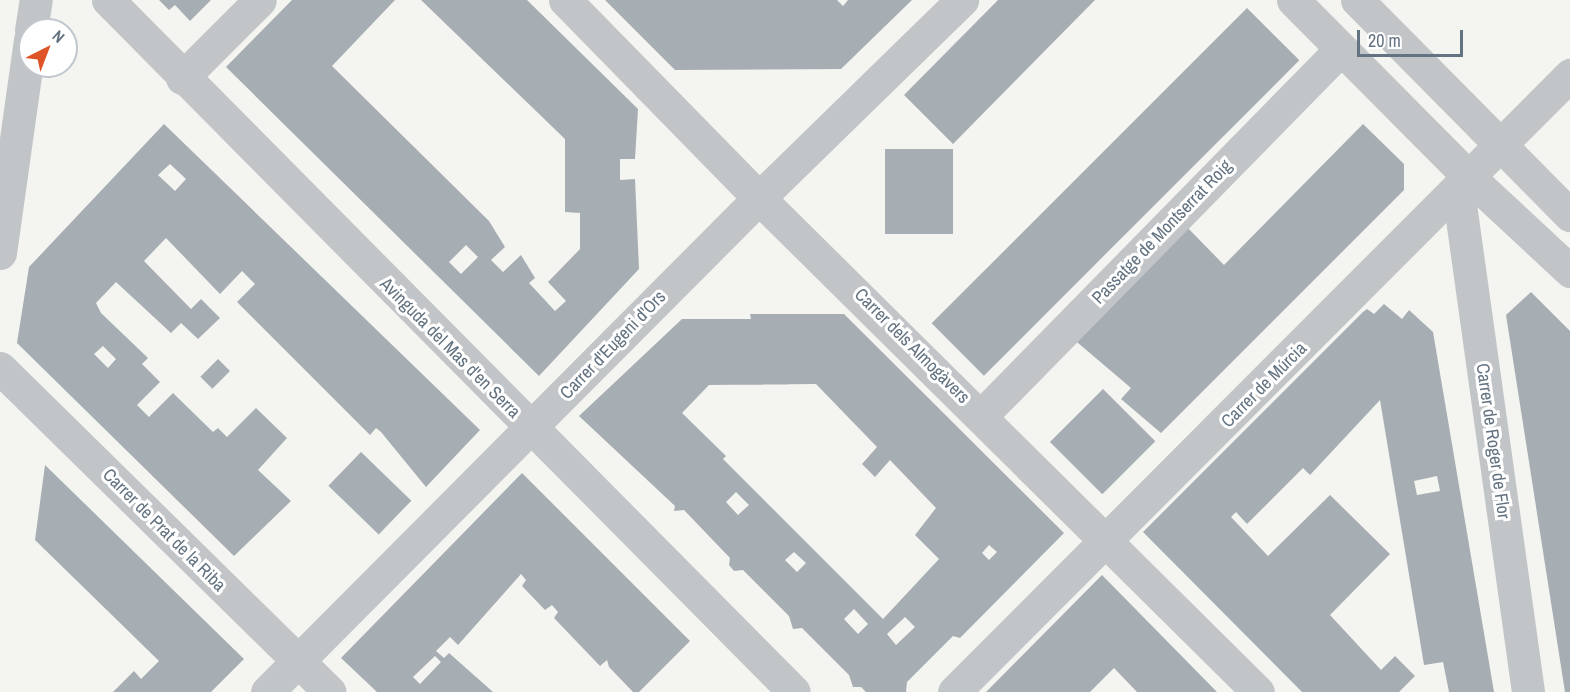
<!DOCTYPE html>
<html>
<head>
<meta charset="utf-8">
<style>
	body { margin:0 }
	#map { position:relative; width:1570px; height:692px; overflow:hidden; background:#f4f4f0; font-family:"Archivo Narrow",sans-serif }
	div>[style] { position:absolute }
	.building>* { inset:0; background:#a7aeb3; transform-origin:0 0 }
	.street>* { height:33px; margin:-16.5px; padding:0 16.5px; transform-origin:16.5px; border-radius:16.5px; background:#c2c5c8 }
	span { translate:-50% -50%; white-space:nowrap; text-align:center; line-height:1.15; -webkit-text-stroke:6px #fff; paint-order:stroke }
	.street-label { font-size:18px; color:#647381 }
	.north { position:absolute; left:18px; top:18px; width:60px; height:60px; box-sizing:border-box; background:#fff; border:2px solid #c1c7cd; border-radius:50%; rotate:42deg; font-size:16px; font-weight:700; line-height:24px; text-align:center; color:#647381 }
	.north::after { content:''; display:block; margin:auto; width:21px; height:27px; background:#df5426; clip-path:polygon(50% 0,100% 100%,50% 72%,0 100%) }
	.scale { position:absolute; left:1357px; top:30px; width:106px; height:27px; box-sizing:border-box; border:3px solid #647381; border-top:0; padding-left:8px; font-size:18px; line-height:21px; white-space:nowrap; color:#647381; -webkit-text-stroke:4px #fff; paint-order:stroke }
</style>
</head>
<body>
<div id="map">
	<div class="building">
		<div style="clip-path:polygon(159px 0,211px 0,190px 21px,175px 5px,169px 10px)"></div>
		<div style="clip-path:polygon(evenodd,292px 0,395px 0,332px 66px,489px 221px,505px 247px,491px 260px,503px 272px,521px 255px,535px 278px,529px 283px,555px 311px,566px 301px,548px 282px,580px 249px,580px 213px,565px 212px,565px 139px,421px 0,527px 0,638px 109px,635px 159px,620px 159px,620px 180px,635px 179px,639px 269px,539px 376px,226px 67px,292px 0,466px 245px,478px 257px,461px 274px,449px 262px,466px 245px)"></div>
		<div style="clip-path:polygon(605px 0,837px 0,843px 6px,848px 0,912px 0,841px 69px,675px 70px)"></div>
		<div style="clip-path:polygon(998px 0,1095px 0,953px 144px,904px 95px)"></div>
		<div style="left:1247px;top:8px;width:74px;height:446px;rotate:45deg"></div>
		<div style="clip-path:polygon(evenodd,164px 124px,480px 430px,426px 487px,381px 432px,376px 428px,370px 435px,237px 302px,255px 284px,242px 271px,220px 294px,166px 238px,144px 261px,191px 309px,201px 299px,220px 318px,198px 339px,181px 323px,171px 333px,116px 282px,96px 303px,101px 313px,148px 358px,142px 364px,160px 382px,137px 405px,149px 417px,173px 393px,213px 432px,218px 428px,227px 437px,218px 446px,256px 408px,287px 438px,258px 470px,291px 501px,234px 556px,17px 343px,29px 267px,164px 124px,170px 164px,186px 179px,175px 191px,158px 175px,170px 164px,164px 124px,103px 346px,116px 359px,108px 368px,94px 354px,103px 346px)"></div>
		<div style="clip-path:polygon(1363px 124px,1404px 164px,1404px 190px,1161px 433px,1121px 399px,1131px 388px,1071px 337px,1183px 223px,1224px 265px)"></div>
		<div style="left:885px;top:149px;width:68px;height:85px"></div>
		<div style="clip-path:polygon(1531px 292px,1570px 331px,1570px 692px,1565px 692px,1506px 315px)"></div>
		<div style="clip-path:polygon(evenodd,1384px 304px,1402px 319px,1409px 310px,1433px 332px,1494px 692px,1449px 692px,1443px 662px,1424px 665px,1380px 400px,1310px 475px,1303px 468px,1247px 524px,1236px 512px,1231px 517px,1268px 556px,1330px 495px,1390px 554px,1330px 615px,1381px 670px,1395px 656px,1415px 676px,1399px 692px,1302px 692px,1143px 532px,1363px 312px,1367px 309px,1374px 314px,1384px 304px,1437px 476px,1440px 491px,1417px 495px,1414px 481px,1437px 476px)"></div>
		<div style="clip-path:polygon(evenodd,750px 314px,844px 314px,1064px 533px,960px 638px,953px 636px,907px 682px,906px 692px,866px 692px,861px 687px,853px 687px,849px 675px,802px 628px,793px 629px,789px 616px,743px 570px,734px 571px,729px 565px,730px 558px,684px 510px,674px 511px,675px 506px,579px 416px,682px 319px,751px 319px,750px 314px,816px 384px,877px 447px,862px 464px,875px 477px,890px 460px,936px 508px,915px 535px,939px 559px,883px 619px,723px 459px,726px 456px,682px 413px,709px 385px,816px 384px,750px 314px,736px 492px,749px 505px,738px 515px,726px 502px,736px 492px,750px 314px,989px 545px,997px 552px,989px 560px,982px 553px,989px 545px,750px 314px,794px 552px,806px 563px,797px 572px,785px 560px,794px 552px,750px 314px,854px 609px,868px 624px,858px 634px,844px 619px,854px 609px,750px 314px,905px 617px,915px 627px,896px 645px,887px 634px,905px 617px)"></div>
		<div style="left:218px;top:359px;width:17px;height:25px;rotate:45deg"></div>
		<div style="left:1103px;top:389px;width:74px;height:75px;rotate:45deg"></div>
		<div style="left:361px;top:452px;width:70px;height:47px;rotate:44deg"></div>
		<div style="clip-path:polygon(45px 465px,244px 659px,211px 692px,113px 692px,134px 671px,141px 679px,159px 661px,35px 540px)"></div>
		<div style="clip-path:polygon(evenodd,522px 473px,690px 641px,639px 692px,633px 692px,609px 667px,607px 660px,600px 666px,554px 618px,558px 612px,552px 605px,545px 610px,522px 586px,526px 580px,521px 574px,458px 645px,450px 637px,436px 651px,444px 658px,449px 653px,493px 692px,377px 692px,341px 658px,522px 473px,435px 656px,441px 662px,420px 684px,413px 677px,435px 656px)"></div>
		<div style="clip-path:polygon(1102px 575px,1217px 692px,1137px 692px,1114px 668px,1090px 692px,986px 692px)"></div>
	</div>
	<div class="street">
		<div style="left:108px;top:0;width:974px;rotate:45.25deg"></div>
		<div style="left:565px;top:0;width:277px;rotate:45.6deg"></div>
		<div style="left:759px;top:198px;width:702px;rotate:44.71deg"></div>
		<div style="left:1293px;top:0;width:251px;rotate:45.2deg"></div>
		<div style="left:1470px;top:178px;width:137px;rotate:42.9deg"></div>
		<div style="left:1357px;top:0;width:303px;rotate:45.3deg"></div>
		<div style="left:31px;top:30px;width:30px;rotate:-81deg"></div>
		<div style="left:182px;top:78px;width:110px;rotate:-45deg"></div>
		<div style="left:1458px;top:190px;width:507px;rotate:82.06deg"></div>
		<div style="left:0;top:253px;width:215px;rotate:-82deg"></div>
		<div style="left:0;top:368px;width:462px;rotate:44.5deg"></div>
		<div style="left:982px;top:415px;width:513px;rotate:-45.55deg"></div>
		<div style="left:267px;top:692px;width:697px;rotate:-45.12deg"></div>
		<div style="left:759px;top:198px;width:284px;rotate:-44.3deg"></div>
		<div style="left:954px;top:692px;width:872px;rotate:-45.05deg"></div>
	</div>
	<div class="street-label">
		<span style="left:1162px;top:232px;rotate:-46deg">Passatge de Montserrat Roig</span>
		<span style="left:613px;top:345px;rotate:-46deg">Carrer d'Eugeni d'Ors</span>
		<span style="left:912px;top:346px;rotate:45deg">Carrer dels Almogàvers</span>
		<span style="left:450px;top:348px;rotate:45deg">Avinguda del Mas d'en Serra</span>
		<span style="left:1264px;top:385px;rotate:-45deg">Carrer de Múrcia</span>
		<span style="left:1493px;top:441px;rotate:82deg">Carrer de Roger de Flor</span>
		<span style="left:164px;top:530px;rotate:45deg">Carrer de Prat de la Riba</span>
	</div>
	<div class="north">N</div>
	<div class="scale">20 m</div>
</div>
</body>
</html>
